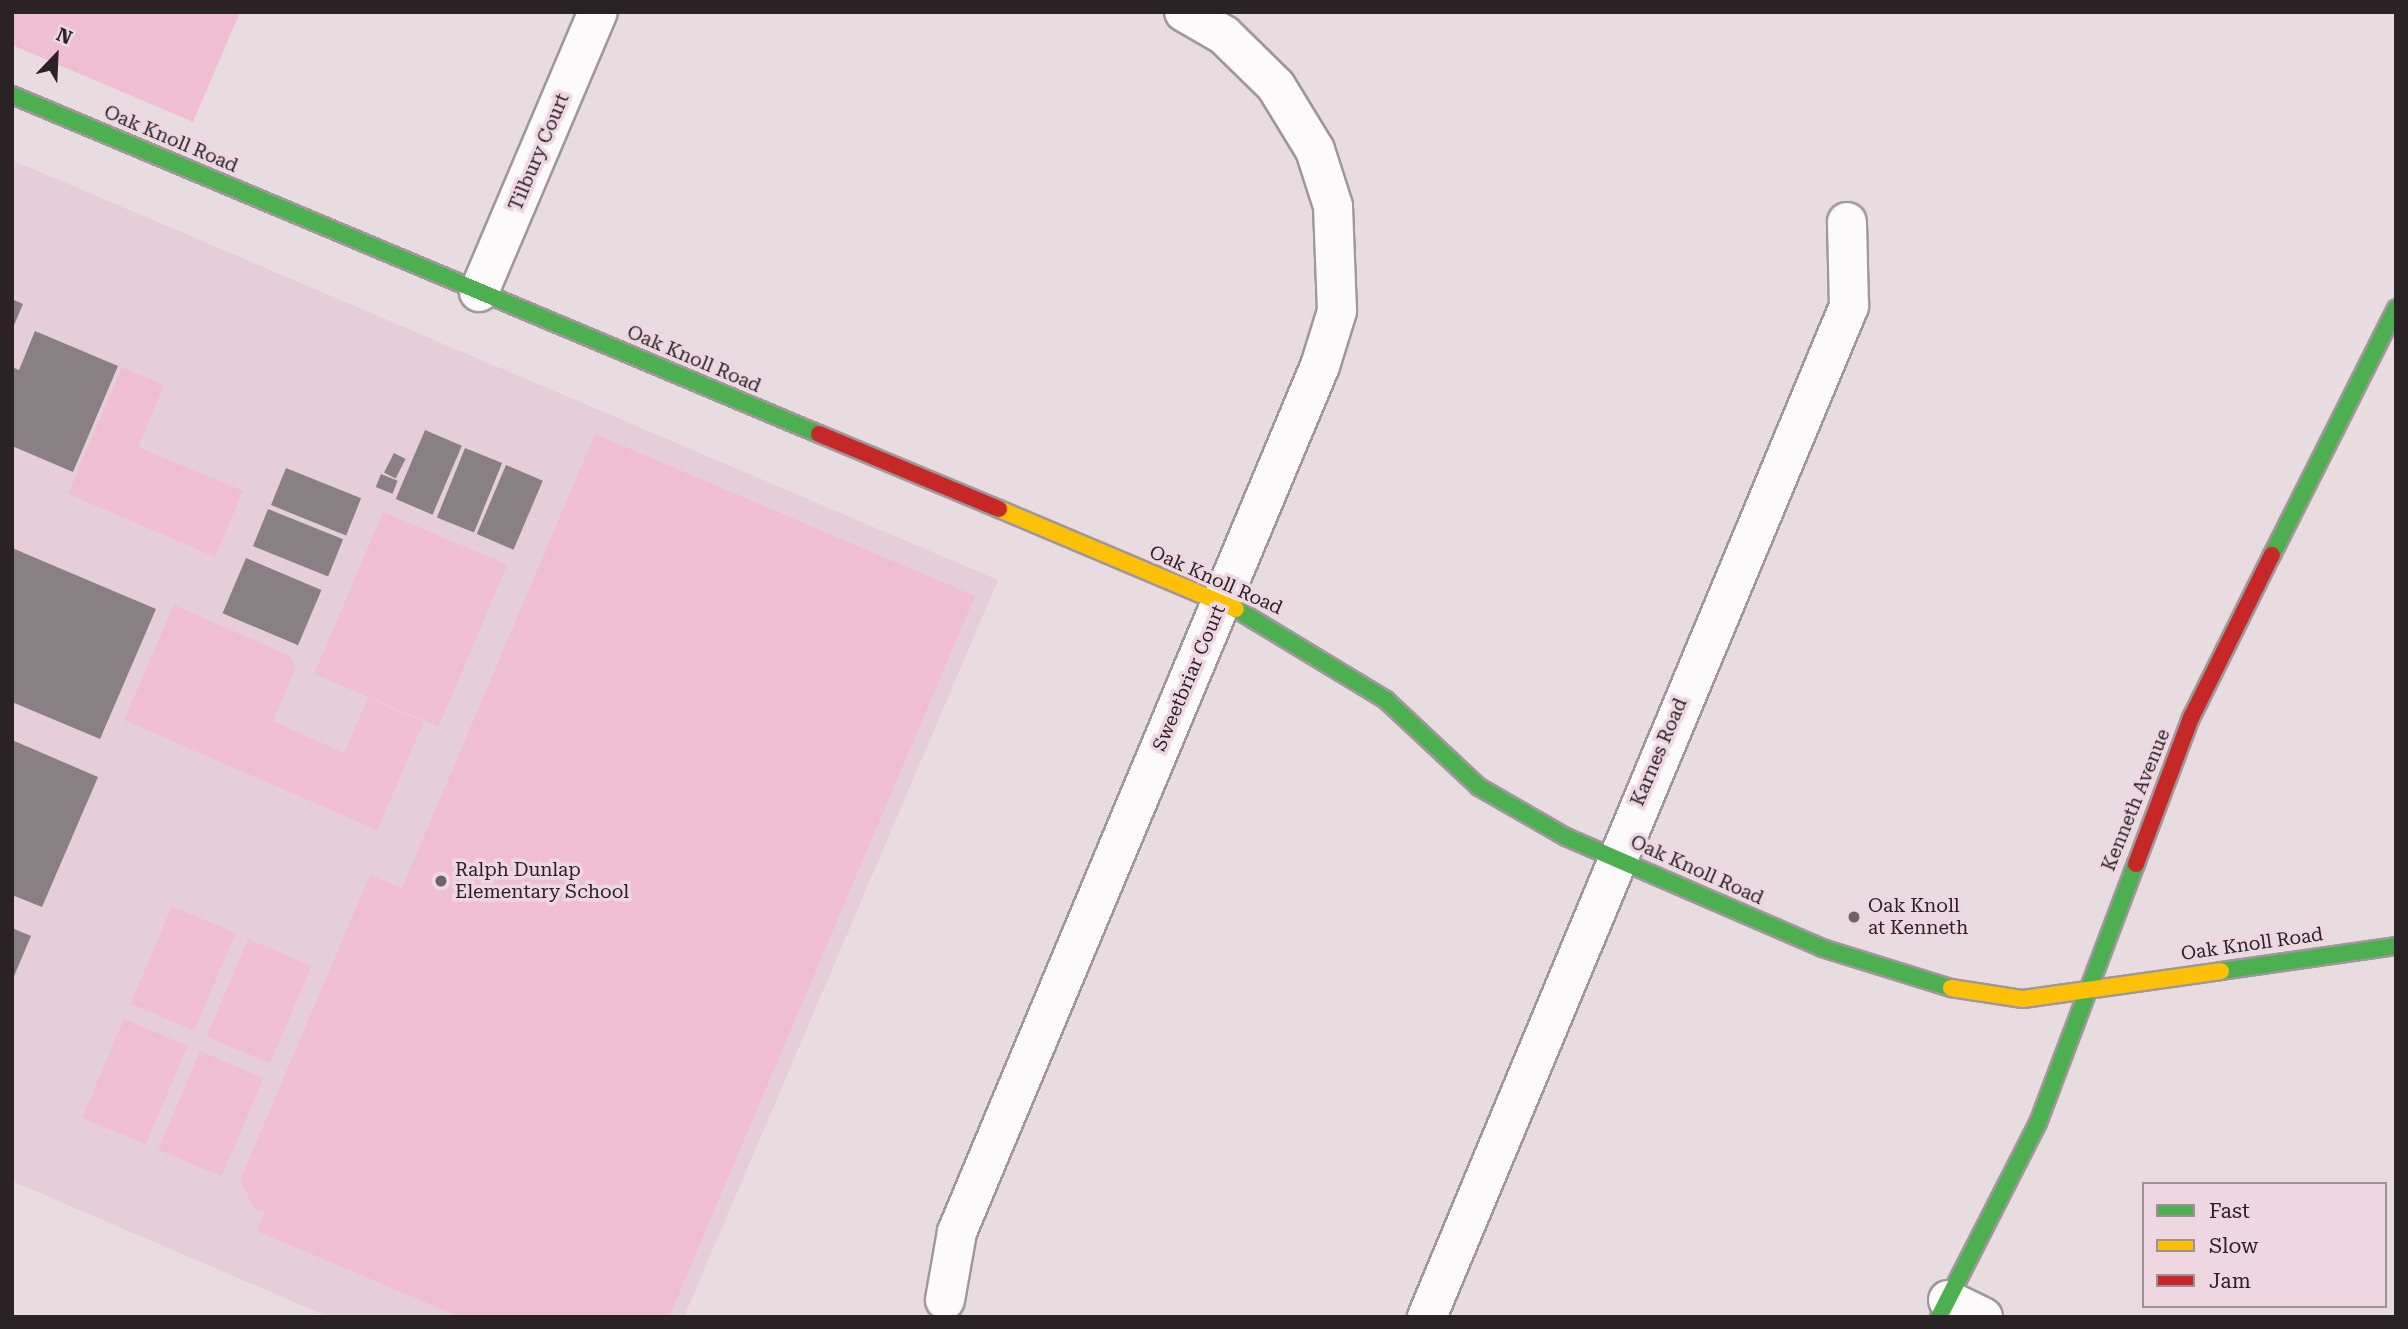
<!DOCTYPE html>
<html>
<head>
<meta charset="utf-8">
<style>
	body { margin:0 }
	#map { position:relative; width:2408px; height:1329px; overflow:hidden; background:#e9dce1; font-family:"Roboto Serif",serif }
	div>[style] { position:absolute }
	.built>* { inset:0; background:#e5ced7 }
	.green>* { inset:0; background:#f0bed3; transform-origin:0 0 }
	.building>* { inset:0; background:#888083; transform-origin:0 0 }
	.roads { filter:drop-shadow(2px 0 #a0979b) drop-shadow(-2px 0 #a0979b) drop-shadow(0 2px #a0979b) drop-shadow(0 -2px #a0979b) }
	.street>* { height:38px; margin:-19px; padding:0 19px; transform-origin:19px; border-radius:19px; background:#fcfafa }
	.fast>* { height:16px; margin:-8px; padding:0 8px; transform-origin:8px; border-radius:8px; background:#4caf50 }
	.slow>* { height:16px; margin:-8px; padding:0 8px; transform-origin:8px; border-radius:8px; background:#ffc107 }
	.jam>* { height:16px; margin:-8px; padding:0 8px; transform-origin:8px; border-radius:8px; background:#c62828 }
	.dots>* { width:19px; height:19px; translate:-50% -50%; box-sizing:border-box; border:4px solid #eed7e0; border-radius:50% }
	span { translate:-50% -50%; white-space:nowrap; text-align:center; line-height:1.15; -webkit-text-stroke:7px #eed7e0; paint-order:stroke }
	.street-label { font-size:19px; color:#2b2226 }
	.poi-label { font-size:19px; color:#2b2226 }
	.left { translate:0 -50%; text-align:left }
	.frame { position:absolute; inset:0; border:14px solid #2b2226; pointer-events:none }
	.legend { position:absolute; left:2142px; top:1182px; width:245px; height:126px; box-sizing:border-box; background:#eed7e0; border:2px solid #a08f96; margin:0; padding:9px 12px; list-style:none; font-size:21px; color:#2b2226 }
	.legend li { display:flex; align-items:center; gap:14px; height:35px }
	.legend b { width:35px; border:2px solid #a08f96 }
	.north { position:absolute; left:21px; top:21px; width:70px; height:70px; -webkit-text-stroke:5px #eed7e0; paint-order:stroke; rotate:23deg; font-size:19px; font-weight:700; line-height:28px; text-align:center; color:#2b2226 }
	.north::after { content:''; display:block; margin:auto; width:24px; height:32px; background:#2b2226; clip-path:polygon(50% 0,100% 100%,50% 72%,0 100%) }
</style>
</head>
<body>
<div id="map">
	<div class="built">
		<div style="clip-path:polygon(12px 160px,998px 580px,684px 1317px,329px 1317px,12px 1181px)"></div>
	</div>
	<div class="green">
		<div style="clip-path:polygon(12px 12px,240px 12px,193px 122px,12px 45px)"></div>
		<div style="clip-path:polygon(122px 367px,164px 385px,138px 447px,243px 491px,215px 557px,68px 494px)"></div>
		<div style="clip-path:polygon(595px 434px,975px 596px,669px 1317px,460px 1317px,257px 1231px,265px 1212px,254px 1208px,240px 1180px,370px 875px,402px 888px)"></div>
		<div style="left:383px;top:512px;width:135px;height:176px;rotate:23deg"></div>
		<div style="clip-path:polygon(174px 605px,290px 656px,296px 667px,273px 721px,344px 753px,368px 698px,424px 722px,377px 830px,124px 720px)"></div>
		<div style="left:172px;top:906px;width:69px;height:106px;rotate:23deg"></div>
		<div style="left:248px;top:939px;width:69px;height:106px;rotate:23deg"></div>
		<div style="left:124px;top:1019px;width:69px;height:107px;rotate:23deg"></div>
		<div style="left:200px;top:1051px;width:69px;height:107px;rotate:23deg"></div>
	</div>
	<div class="building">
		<div style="clip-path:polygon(12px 299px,23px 304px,12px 330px)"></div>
		<div style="clip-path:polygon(35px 331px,118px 366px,73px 472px,12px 446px,12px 367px,19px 370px)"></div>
		<div style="left:425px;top:430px;width:40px;height:75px;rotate:23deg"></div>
		<div style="left:465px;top:448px;width:40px;height:75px;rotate:22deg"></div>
		<div style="left:394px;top:453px;width:13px;height:22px;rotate:27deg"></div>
		<div style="left:506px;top:465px;width:40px;height:75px;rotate:23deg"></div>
		<div style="left:286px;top:468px;width:81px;height:40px;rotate:22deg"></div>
		<div style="left:381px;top:474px;width:18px;height:14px;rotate:22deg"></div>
		<div style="left:268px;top:509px;width:81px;height:40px;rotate:22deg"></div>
		<div style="clip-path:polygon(12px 548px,156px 609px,100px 739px,12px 702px)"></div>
		<div style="left:246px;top:558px;width:82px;height:60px;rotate:23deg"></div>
		<div style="clip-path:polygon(12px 740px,98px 777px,42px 907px,12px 895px)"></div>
		<div style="clip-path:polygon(12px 928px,31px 936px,12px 981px)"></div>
	</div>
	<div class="roads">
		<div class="street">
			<div style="left:479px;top:292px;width:304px;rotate:-67deg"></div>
			<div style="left:945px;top:1300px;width:69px;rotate:-80deg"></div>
			<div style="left:957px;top:1232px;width:939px;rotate:-67.26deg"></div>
			<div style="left:1320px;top:366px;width:58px;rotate:-72.8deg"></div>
			<div style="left:1337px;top:311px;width:105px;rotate:-92.2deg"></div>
			<div style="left:1333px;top:206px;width:59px;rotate:-107.8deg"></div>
			<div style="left:1315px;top:150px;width:75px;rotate:-121.4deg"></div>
			<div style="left:1276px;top:86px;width:73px;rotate:-135.6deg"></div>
			<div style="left:1224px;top:35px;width:46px;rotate:-150.1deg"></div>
			<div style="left:1948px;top:1300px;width:39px;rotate:26deg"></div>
			<div style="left:1427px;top:1317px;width:1096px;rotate:-67.34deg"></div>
			<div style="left:1849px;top:306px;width:84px;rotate:-91.4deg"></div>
		</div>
		<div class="fast">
			<div style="left:12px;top:95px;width:875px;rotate:22.79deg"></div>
			<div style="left:2272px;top:555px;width:276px;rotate:-63.3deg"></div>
			<div style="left:1236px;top:609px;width:175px;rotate:31.2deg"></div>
			<div style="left:1386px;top:700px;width:127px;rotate:43.1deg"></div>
			<div style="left:1479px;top:787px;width:100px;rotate:29.9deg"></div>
			<div style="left:1566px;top:837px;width:279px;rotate:23.4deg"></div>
			<div style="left:1822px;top:948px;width:135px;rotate:17.2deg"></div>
			<div style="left:2221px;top:971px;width:177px;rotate:-8.1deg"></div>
			<div style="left:1939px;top:1317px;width:218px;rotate:-63deg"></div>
			<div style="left:2038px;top:1123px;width:277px;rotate:-69.3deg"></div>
		</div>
		<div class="slow">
			<div style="left:999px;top:509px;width:257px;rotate:22.9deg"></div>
			<div style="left:1951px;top:988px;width:73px;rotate:8.7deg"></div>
			<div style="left:2023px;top:999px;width:200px;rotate:-8deg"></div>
		</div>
		<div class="jam">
			<div style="left:819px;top:434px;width:195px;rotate:22.6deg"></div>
			<div style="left:2136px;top:864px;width:156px;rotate:-69.4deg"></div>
			<div style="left:2191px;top:718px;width:182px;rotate:-63.6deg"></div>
		</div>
	</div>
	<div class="dots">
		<div style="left:441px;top:881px;background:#6e6367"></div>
		<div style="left:1854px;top:917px;background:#6e6367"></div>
	</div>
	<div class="street-label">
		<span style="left:171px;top:139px;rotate:23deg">Oak Knoll Road</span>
		<span style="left:539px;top:152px;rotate:-67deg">Tilbury Court</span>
		<span style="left:694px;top:359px;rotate:23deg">Oak Knoll Road</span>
		<span style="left:1216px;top:580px;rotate:24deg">Oak Knoll Road</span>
		<span style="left:1189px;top:678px;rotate:-67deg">Sweetbriar Court</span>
		<span style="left:1659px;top:752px;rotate:-67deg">Karnes Road</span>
		<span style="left:2136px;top:800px;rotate:-68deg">Kenneth Avenue</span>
		<span style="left:1697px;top:870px;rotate:24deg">Oak Knoll Road</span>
		<span style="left:2252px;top:944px;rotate:-8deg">Oak Knoll Road</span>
	</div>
	<div class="poi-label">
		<span class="left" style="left:455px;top:881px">Ralph Dunlap<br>Elementary School</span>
		<span class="left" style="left:1868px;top:917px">Oak Knoll<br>at Kenneth</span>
	</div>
	<div class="frame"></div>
	<ul class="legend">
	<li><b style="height:9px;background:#4caf50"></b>Fast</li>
	<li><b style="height:9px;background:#ffc107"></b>Slow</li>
	<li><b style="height:9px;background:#c62828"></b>Jam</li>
	</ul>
	<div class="north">N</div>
</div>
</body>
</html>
